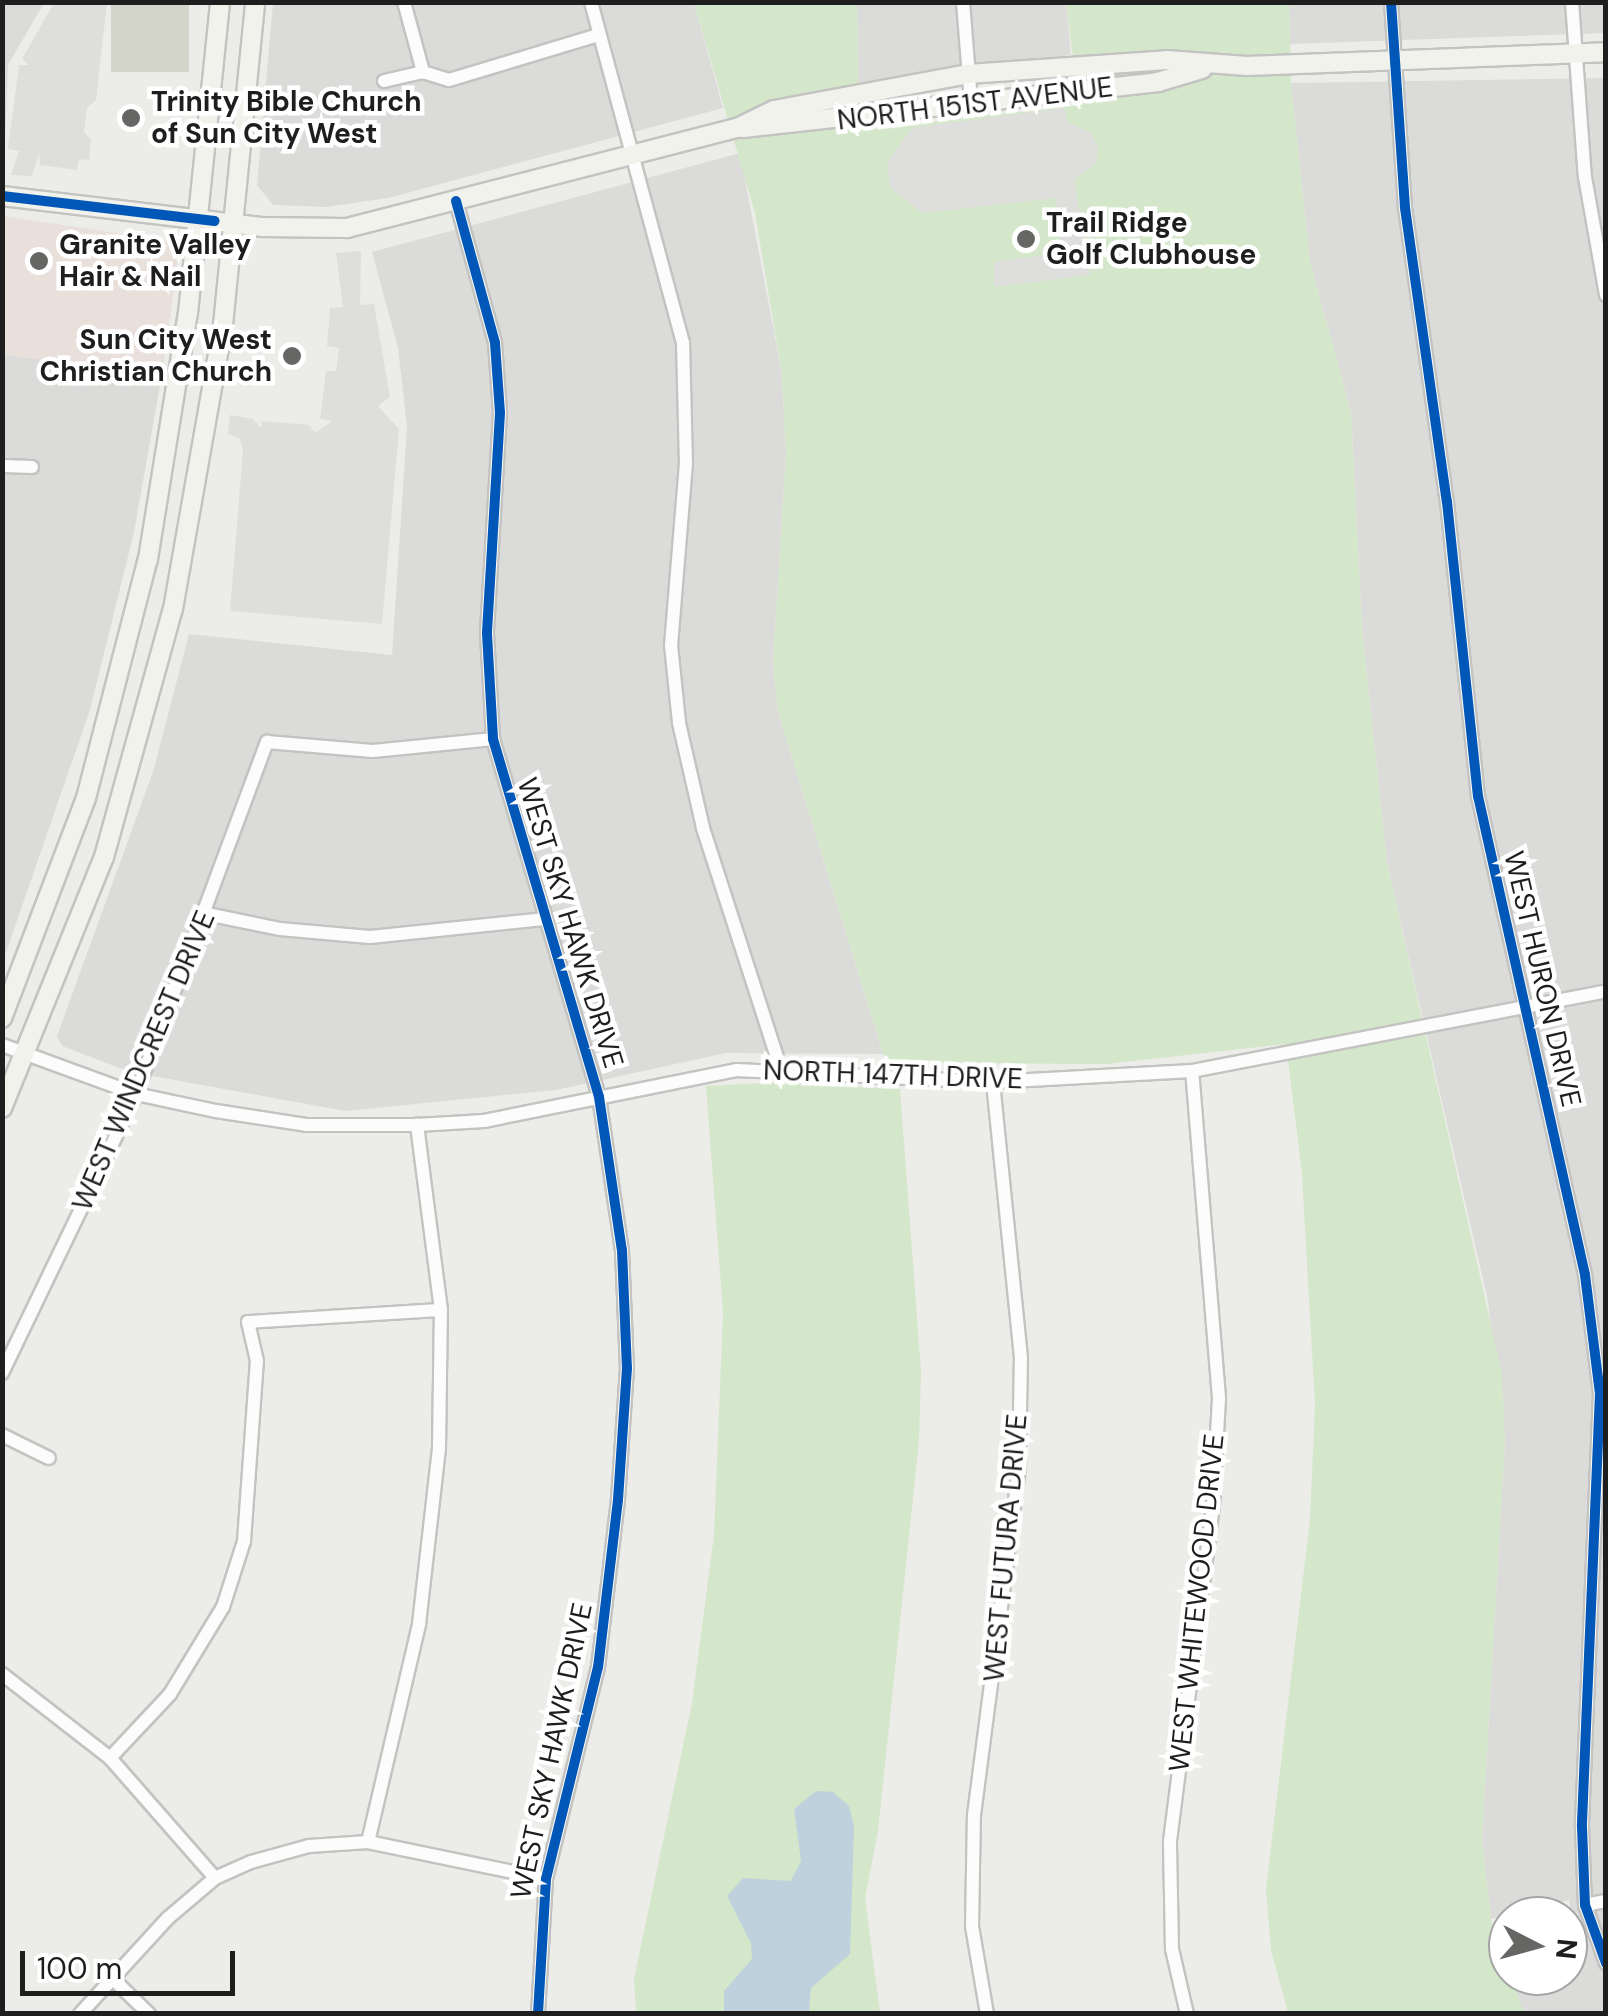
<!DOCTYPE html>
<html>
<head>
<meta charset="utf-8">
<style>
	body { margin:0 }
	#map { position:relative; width:1608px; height:2016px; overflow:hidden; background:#ecece8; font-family:"DM Sans",sans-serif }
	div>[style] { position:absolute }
	.residential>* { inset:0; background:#dbdbd9 }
	.commercial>* { inset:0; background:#e9dfdb }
	.construction>* { inset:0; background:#d3d5ca; transform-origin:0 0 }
	.grass>* { inset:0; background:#d5e7ca }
	.parking>* { inset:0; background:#dededd }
	.water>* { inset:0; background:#bed1dc }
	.roads { filter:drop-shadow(2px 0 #c3c3c2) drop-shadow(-2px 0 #c3c3c2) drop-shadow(0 2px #c3c3c2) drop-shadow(0 -2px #c3c3c2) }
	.street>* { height:12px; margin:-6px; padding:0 6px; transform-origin:6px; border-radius:6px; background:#fcfcfc }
	.secondary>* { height:18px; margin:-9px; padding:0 9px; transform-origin:9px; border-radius:9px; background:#f1f2eb }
	.cycleway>* { height:10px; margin:-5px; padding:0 5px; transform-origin:5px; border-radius:5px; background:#0057b8 }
	.dots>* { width:28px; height:28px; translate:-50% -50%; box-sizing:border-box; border:5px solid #fff; border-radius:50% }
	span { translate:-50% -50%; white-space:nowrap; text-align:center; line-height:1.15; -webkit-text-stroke:9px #fff; paint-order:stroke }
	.poi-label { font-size:28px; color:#1e1e1e; font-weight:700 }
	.left { translate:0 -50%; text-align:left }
	.right { translate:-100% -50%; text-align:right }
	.street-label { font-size:28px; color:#1e1e1e }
	.frame { position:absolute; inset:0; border:5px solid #1e1e1e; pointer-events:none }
	.north { position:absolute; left:1488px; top:1896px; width:100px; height:100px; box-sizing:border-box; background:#fff; border:2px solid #a5a5a5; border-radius:50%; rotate:96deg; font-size:28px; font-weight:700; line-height:40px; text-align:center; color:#1e1e1e }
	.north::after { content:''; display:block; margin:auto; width:35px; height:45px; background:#666665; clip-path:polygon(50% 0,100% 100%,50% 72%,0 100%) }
	.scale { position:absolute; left:20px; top:1951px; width:215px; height:45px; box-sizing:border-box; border:5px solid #1e1e1e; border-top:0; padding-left:12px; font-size:30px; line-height:35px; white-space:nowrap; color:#1e1e1e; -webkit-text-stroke:8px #fff; paint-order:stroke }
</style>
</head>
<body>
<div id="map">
	<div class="residential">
		<div style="clip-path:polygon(2px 3px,44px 3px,8px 65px,4px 168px)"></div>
		<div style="clip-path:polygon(273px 3px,694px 3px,723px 108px,388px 198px,326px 207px,273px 205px,257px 185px)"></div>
		<div style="clip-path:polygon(857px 3px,1066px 3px,1071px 55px,858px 84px)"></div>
		<div style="clip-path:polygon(1289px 3px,1605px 3px,1605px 33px,1290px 44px)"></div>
		<div style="clip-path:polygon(1605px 78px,1605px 2013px,1524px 2013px,1509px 1976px,1568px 1976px,1568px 1929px,1574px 1927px,1569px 1900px,1491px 1919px,1482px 1840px,1505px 1439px,1488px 1301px,1387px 863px,1362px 629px,1351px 412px,1310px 262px,1291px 83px)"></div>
		<div style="clip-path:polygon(740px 153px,782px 374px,786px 455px,773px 664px,778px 712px,883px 1054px,726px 1053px,556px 1090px,346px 1111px,130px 1072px,62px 1046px,57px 1036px,153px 772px,189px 634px,392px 655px,407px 427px,398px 348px,372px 252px)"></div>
		<div style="clip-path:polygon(3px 355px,162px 374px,134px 532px,90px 710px,3px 961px)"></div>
	</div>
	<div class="commercial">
		<div style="clip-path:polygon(3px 216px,169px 241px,178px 261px,162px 374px,3px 355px)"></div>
	</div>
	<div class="construction">
		<div style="left:111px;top:3px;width:78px;height:69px"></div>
	</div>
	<div class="grass">
		<div style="clip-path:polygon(694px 3px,857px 3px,858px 84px,868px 129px,1079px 105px,1066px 3px,1289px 3px,1291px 83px,1310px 262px,1351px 412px,1362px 629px,1387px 863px,1502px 1374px,1505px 1439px,1482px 1840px,1491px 1919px,1524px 2013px,1288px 2013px,1271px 1950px,1266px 1889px,1310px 1519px,1315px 1405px,1302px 1174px,1286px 1044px,1106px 1064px,886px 1063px,778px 712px,773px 664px,786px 455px,782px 374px,755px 213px)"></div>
		<div style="clip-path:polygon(781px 1082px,900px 1089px,921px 1371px,919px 1441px,878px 1831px,865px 1898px,880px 2013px,636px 2014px,634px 1979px,692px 1703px,714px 1535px,723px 1313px,706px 1086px)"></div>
	</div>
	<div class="parking">
		<div style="clip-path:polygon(54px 3px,107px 3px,96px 100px,87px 108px,84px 132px,91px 140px,89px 160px,79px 159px,77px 170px,40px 165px,39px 153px,32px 176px,11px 175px,19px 151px,8px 149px,19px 65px,29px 65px,22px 59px)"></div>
		<div style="clip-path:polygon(1064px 108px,1068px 122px,1092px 133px,1098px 149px,1096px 164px,1074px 179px,1090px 275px,994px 287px,994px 262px,1062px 253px,1055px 198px,922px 213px,890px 187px,887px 163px,912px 128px)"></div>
		<div style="clip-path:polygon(361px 251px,360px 305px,374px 304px,390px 397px,378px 406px,399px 429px,382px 624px,230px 611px,243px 450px,240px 439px,228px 434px,230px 415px,253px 419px,261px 428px,262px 421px,309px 425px,315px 433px,332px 421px,320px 419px,326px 371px,336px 371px,339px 348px,327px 346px,330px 308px,343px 307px,336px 253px)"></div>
	</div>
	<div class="water">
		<div style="clip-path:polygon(816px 1791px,833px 1792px,849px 1806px,854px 1826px,850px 1954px,811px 1988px,809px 2013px,724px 2013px,724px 1991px,752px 1959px,751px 1943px,727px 1896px,743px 1878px,791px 1881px,801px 1861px,794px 1809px)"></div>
	</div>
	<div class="roads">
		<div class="street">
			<div style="left:404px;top:2px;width:73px;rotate:74.8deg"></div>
			<div style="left:591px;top:2px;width:352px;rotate:74.9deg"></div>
			<div style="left:683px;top:342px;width:121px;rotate:88.6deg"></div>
			<div style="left:686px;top:463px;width:183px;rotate:94.7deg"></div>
			<div style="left:671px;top:645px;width:78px;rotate:84.1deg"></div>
			<div style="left:679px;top:723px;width:108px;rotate:77.1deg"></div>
			<div style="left:703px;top:828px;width:251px;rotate:72.1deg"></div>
			<div style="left:963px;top:2px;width:100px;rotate:85.4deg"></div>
			<div style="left:1391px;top:2px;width:206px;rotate:86.1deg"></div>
			<div style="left:1405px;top:208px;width:297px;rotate:81.9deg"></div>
			<div style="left:1447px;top:502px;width:296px;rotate:84deg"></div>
			<div style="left:1478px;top:796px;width:491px;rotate:77.4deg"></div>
			<div style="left:1585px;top:1275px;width:119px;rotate:82.8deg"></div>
			<div style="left:1600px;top:1393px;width:434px;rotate:92.4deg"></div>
			<div style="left:1582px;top:1827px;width:78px;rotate:87.8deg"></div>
			<div style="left:1585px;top:1905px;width:62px;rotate:70.1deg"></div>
			<div style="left:1572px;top:2px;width:175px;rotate:85.8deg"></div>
			<div style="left:1585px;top:177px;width:120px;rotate:79.9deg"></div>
			<div style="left:384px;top:81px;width:40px;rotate:-13deg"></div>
			<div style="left:423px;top:72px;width:27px;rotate:17deg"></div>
			<div style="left:449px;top:80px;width:156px;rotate:-16.8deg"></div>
			<div style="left:456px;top:201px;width:147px;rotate:74.6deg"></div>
			<div style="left:495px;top:343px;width:70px;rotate:85.9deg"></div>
			<div style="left:500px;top:413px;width:221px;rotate:93.4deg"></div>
			<div style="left:487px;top:634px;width:105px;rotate:86.7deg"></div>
			<div style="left:493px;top:739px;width:373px;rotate:73.5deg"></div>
			<div style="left:599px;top:1097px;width:155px;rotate:81.5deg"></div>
			<div style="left:622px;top:1250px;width:118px;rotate:87.6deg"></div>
			<div style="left:627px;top:1368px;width:132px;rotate:93.9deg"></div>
			<div style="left:618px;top:1500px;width:168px;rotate:96.8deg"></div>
			<div style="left:598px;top:1667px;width:218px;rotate:103.8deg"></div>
			<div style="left:546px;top:1879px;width:135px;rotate:93.4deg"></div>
			<div style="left:2px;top:466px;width:30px;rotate:2deg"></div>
			<div style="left:207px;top:914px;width:75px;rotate:11.6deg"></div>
			<div style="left:280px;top:929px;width:90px;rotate:5.1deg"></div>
			<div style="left:370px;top:937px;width:174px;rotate:-5.9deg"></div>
			<div style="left:2px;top:1045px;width:143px;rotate:20.1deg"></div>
			<div style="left:136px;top:1094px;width:82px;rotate:12deg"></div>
			<div style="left:216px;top:1111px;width:91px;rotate:8.8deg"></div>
			<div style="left:306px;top:1125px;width:111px"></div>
			<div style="left:417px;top:1125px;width:67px;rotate:-3.4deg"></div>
			<div style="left:484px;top:1121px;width:257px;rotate:-11.4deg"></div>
			<div style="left:736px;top:1070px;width:257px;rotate:2.7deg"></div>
			<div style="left:993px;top:1082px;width:199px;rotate:-3.2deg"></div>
			<div style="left:1192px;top:1071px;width:422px;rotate:-10.9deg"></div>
			<div style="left:2px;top:1373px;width:310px;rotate:-64.3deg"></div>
			<div style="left:136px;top:1094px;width:376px;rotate:-69.6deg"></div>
			<div style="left:267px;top:742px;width:106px;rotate:4.9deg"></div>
			<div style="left:373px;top:751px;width:121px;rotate:-5.7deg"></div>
			<div style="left:2px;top:1435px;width:52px;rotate:26.1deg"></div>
			<div style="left:2px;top:1674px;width:137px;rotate:37.9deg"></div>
			<div style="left:110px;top:1758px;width:159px;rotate:48.8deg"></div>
			<div style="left:110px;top:1758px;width:88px;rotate:-46.8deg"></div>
			<div style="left:170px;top:1694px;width:102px;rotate:-58.7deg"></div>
			<div style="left:223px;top:1607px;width:69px;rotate:-72.3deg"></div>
			<div style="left:244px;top:1541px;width:180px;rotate:-85.9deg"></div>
			<div style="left:257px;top:1361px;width:40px;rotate:-103deg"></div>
			<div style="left:248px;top:1322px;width:193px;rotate:-3.6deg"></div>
			<div style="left:368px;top:1842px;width:224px;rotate:-76.8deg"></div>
			<div style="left:419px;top:1624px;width:177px;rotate:-83.5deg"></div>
			<div style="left:439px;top:1448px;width:138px;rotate:-89.2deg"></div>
			<div style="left:441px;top:1310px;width:187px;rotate:-97.4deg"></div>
			<div style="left:1585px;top:1905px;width:21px;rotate:-11deg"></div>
			<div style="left:112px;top:1978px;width:52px;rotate:44.2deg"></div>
			<div style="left:80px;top:2014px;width:130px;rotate:-47.5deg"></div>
			<div style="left:168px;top:1918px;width:62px;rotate:-40.4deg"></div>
			<div style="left:215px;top:1878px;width:39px;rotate:-24deg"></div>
			<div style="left:251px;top:1862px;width:60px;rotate:-15.4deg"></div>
			<div style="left:309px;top:1846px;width:59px;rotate:-3.9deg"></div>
			<div style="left:368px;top:1842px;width:182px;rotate:11.7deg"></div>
			<div style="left:987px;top:2014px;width:89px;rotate:-99.7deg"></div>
			<div style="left:972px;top:1926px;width:111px;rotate:-89deg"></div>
			<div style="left:974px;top:1815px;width:349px;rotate:-82.6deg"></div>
			<div style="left:1019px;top:1469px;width:111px;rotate:-89deg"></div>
			<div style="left:1021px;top:1358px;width:277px;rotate:-95.8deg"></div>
			<div style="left:1187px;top:2014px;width:67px;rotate:-103deg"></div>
			<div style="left:1172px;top:1949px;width:108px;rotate:-91.1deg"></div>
			<div style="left:1170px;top:1841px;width:338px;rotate:-82.7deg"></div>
			<div style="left:1213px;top:1506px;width:108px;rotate:-86.8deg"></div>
			<div style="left:1219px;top:1398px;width:328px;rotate:-94.7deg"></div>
		</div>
		<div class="secondary">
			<div style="left:743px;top:128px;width:418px;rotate:-6.3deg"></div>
			<div style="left:1158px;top:82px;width:46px;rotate:-16.5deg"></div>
			<div style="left:2px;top:196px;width:263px;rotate:6.8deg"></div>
			<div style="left:263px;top:227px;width:84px;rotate:0.7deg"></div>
			<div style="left:347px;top:228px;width:403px;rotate:-14.4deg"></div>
			<div style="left:737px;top:128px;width:41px;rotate:-25.9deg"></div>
			<div style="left:774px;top:110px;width:197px;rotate:-10.5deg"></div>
			<div style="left:968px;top:74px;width:199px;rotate:-4deg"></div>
			<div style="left:1167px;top:60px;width:80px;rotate:4.3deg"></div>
			<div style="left:1247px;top:66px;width:359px;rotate:-2.2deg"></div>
			<div style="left:2px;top:1018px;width:235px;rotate:-69.1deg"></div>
			<div style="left:86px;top:798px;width:247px;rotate:-75.5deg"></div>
			<div style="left:148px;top:559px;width:249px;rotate:-80.8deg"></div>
			<div style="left:188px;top:313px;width:313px;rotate:-84.1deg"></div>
			<div style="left:2px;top:1108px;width:271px;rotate:-67.9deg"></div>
			<div style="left:104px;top:857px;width:257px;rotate:-74.5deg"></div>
			<div style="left:173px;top:609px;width:288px;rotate:-80deg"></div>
			<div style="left:223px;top:325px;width:325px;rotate:-84.3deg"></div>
		</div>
	</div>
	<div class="cycleway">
		<div style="left:1391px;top:2px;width:206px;rotate:86.1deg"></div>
		<div style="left:1405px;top:208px;width:297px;rotate:81.9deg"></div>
		<div style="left:1447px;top:502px;width:296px;rotate:84deg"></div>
		<div style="left:1478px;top:796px;width:491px;rotate:77.4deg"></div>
		<div style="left:1585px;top:1275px;width:119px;rotate:82.8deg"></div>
		<div style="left:1600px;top:1393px;width:434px;rotate:92.4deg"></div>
		<div style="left:1582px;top:1827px;width:78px;rotate:87.8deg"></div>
		<div style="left:1585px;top:1905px;width:62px;rotate:70.1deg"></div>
		<div style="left:2px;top:196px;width:214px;rotate:6.7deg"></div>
		<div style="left:456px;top:201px;width:147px;rotate:74.6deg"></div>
		<div style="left:495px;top:343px;width:70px;rotate:85.9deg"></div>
		<div style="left:500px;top:413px;width:221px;rotate:93.4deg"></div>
		<div style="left:487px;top:634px;width:105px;rotate:86.7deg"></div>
		<div style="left:493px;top:739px;width:373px;rotate:73.5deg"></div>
		<div style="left:599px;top:1097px;width:155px;rotate:81.5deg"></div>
		<div style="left:622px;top:1250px;width:118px;rotate:87.6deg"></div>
		<div style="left:627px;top:1368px;width:132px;rotate:93.9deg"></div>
		<div style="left:618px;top:1500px;width:168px;rotate:96.8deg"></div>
		<div style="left:598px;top:1667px;width:218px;rotate:103.8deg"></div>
		<div style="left:546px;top:1879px;width:135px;rotate:93.4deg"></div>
	</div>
	<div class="dots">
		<div style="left:131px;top:118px;background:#666665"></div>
		<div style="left:1026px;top:239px;background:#666665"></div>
		<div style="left:39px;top:261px;background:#666665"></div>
		<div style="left:292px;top:356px;background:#666665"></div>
	</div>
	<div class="poi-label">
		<span class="left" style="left:151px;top:118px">Trinity Bible Church<br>of Sun City West</span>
		<span class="left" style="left:1046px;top:239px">Trail Ridge<br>Golf Clubhouse</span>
		<span class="left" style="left:59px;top:261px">Granite Valley<br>Hair &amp; Nail</span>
		<span class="right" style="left:272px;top:356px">Sun City West<br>Christian Church</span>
	</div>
	<div class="street-label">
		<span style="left:975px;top:104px;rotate:-7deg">NORTH 151ST AVENUE</span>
		<span style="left:570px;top:923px;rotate:73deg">WEST SKY HAWK DRIVE</span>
		<span style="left:1542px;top:979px;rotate:77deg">WEST HURON DRIVE</span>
		<span style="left:144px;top:1061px;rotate:-67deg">WEST WINDCREST DRIVE</span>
		<span style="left:893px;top:1075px;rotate:2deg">NORTH 147TH DRIVE</span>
		<span style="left:1006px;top:1548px;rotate:-85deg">WEST FUTURA DRIVE</span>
		<span style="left:1197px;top:1603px;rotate:-84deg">WEST WHITEWOOD DRIVE</span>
		<span style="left:552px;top:1751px;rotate:-78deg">WEST SKY HAWK DRIVE</span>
	</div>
	<div class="frame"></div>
	<div class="north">N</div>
	<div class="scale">100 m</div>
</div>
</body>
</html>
